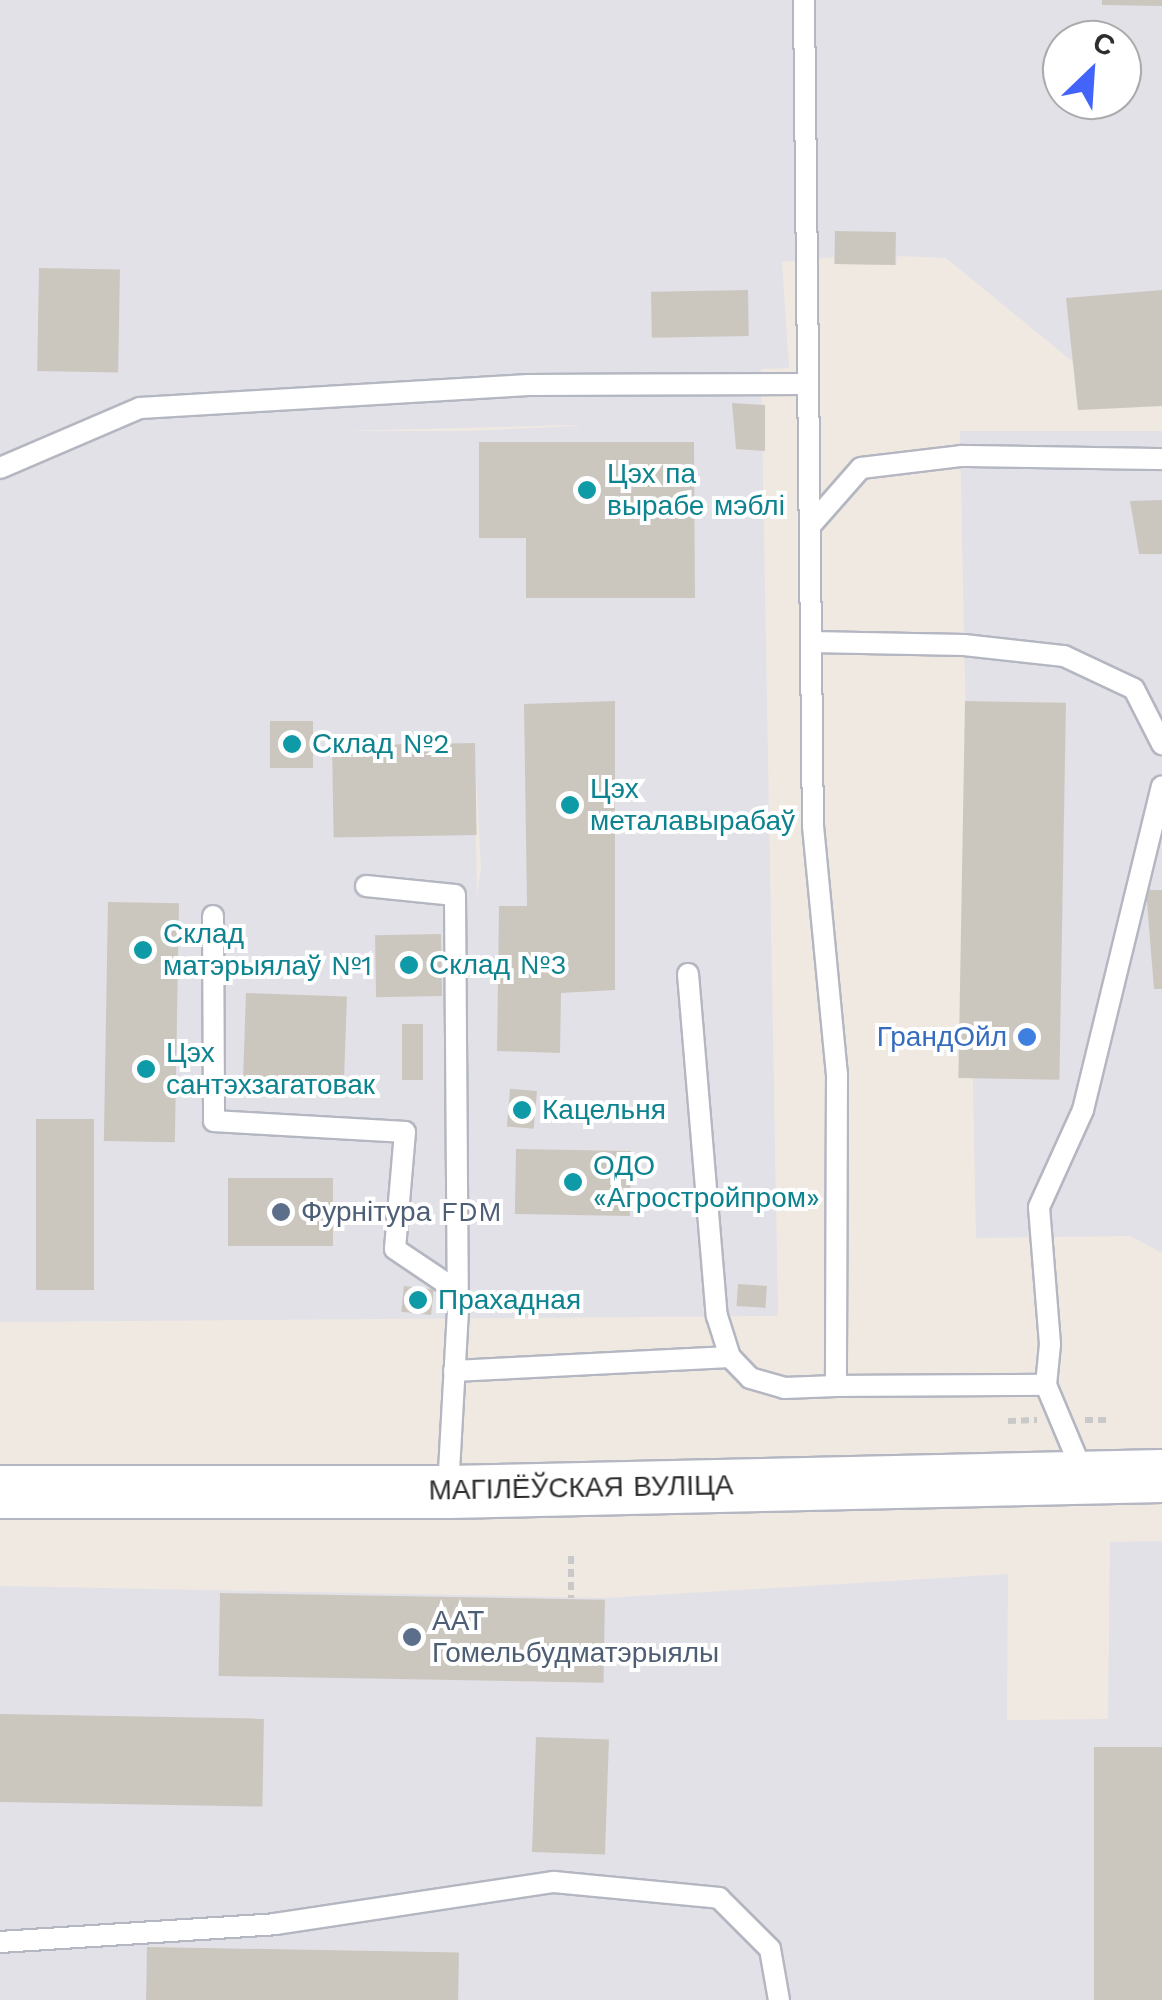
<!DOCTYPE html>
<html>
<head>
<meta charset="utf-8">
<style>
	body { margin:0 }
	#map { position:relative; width:1162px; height:2000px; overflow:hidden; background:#efe9e1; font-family:"Work Sans",sans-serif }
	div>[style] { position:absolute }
	.industrial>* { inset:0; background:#e3e1e8 }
	.building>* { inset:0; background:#cbc7bf; transform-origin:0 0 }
	.path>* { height:6px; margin-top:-3px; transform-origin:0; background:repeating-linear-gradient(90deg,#c9c9c9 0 8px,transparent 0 13px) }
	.roads { filter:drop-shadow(2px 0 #b4b7c1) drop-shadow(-2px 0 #b4b7c1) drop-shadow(0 2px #b4b7c1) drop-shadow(0 -2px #b4b7c1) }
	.lane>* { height:20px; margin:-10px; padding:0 10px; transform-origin:10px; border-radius:10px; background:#fff }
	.secondary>* { height:52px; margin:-26px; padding:0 26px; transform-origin:26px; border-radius:26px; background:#fff }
	.dots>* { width:28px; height:28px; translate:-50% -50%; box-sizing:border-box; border:5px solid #fff; border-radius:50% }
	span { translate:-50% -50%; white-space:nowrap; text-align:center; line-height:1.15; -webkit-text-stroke:8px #fff; paint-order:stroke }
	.culture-label { font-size:28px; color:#0d838f }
	.left { translate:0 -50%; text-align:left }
	.shop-label { font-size:28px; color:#366cbe }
	.right { translate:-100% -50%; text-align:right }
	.service-label { font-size:28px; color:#4e5e75 }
	.street-label { font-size:28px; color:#2e2e2e }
	.north { position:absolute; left:1042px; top:20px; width:100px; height:100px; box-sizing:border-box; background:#fff; border:2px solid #ababab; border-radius:50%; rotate:25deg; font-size:28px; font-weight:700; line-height:40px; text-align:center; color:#2e2e2e }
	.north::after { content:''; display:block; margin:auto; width:35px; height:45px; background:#4264fb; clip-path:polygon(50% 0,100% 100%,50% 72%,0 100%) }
</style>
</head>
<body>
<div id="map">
	<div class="industrial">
		<div style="clip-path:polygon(evenodd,0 0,1162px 0,1162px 406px,1078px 410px,1073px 362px,946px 258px,897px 256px,896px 265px,835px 264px,834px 257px,782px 262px,789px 368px,761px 369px,778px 1316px,0 1322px,0 0,1062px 40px,1122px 40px,1122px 100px,1062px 100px,1062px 40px,0 0,579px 426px,465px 431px,341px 431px,578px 425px,579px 426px,0 0,474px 743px,481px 866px,477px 897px,474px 744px,474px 743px)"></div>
		<div style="clip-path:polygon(960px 431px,1162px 431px,1162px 1253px,1130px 1236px,976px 1238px)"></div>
		<div style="clip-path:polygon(1162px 1541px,1162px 2000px,0 2000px,0 1586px,605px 1598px,1008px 1574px,1007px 1720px,1108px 1719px,1110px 1542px)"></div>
	</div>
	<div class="building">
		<div style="clip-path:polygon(1102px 0,1162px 0,1162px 6px,1102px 5px)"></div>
		<div style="left:835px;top:231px;width:61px;height:33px;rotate:1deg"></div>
		<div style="left:39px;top:268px;width:81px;height:103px;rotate:1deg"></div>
		<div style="left:748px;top:290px;width:46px;height:97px;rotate:89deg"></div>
		<div style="clip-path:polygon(1162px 290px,1162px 406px,1078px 410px,1066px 298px)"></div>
		<div style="clip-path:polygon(732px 403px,765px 405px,765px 451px,736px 449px)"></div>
		<div style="clip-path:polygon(479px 442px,694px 442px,695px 598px,526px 598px,526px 538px,479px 538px)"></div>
		<div style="clip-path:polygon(1162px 500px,1162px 554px,1139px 554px,1130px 501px)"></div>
		<div style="clip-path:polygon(615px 701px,615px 990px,561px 993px,560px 1053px,497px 1051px,499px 906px,527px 906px,524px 704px)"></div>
		<div style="left:965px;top:701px;width:101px;height:377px;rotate:1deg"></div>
		<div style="left:270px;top:721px;width:43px;height:47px"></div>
		<div style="left:475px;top:743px;width:92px;height:143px;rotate:89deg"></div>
		<div style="clip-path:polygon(1146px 890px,1162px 890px,1162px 989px,1154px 989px)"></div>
		<div style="left:108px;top:902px;width:71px;height:239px;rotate:1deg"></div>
		<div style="left:441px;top:934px;width:62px;height:66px;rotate:89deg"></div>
		<div style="left:246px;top:993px;width:101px;height:92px;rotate:2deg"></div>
		<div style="left:402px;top:1024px;width:21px;height:56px"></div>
		<div style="left:537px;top:1091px;width:38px;height:27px;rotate:95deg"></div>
		<div style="left:94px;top:1119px;width:171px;height:58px;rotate:90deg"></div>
		<div style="left:516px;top:1149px;width:115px;height:65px;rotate:1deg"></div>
		<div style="left:228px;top:1178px;width:105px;height:68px"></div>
		<div style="left:738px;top:1284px;width:29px;height:22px;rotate:4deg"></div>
		<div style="left:404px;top:1286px;width:30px;height:26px;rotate:6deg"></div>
		<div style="left:220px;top:1593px;width:385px;height:83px;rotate:1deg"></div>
		<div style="left:0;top:1714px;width:264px;height:88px;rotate:1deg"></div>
		<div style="left:536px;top:1737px;width:73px;height:115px;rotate:2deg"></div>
		<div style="left:1094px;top:1747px;width:68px;height:253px"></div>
		<div style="left:147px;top:1947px;width:312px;height:53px;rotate:1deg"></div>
	</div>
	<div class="path">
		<div style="left:1085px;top:1420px;width:26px"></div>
		<div style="left:1008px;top:1421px;width:29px;rotate:-2deg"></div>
		<div style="left:571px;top:1556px;width:42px;rotate:90deg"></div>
	</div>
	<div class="roads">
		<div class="lane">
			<div style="left:804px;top:0;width:826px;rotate:89.38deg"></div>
			<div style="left:813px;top:826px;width:249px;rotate:84.5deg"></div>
			<div style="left:837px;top:1074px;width:312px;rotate:90.2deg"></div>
			<div style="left:836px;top:1386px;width:210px;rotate:-0.3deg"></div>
			<div style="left:1046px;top:1385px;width:95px;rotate:67.2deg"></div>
			<div style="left:0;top:468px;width:152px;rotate:-23.2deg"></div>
			<div style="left:140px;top:408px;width:389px;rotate:-3.4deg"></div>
			<div style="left:528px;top:385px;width:280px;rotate:-0.2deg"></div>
			<div style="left:810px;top:526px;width:77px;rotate:-48.7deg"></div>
			<div style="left:861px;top:468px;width:102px;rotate:-6.8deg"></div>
			<div style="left:962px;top:456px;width:200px;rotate:0.9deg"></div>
			<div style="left:811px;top:642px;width:153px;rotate:1.1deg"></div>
			<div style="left:964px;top:645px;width:101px;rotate:6.3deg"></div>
			<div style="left:1064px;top:656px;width:77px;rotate:25.2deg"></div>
			<div style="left:1134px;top:689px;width:62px;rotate:63deg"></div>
			<div style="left:366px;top:886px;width:89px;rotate:5.8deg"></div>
			<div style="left:455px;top:895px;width:403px;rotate:89.6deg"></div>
			<div style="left:213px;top:916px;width:205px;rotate:89.7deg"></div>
			<div style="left:214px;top:1121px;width:191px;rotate:3.3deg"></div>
			<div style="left:405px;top:1132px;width:117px;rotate:94.9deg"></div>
			<div style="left:395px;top:1249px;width:63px;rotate:33.9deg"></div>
			<div style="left:447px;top:1284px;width:28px;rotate:67deg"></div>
			<div style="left:458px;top:1310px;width:180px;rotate:93.2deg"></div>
			<div style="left:688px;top:974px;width:343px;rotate:85.2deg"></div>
			<div style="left:717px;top:1316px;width:43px;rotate:72.4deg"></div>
			<div style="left:730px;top:1357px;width:29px;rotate:46deg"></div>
			<div style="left:750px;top:1378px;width:35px;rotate:16deg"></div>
			<div style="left:784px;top:1388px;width:52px;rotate:-2.2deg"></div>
			<div style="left:454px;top:1371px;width:276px;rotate:-2.9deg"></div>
			<div style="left:1046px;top:1385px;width:41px;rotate:-84.4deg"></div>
			<div style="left:1050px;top:1344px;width:137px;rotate:-94.6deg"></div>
			<div style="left:1039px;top:1207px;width:107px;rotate:-65.6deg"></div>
			<div style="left:1083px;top:1110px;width:333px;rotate:-76.3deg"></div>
			<div style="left:0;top:1942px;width:276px;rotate:-3.7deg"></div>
			<div style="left:275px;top:1924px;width:282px;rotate:-8.6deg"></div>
			<div style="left:554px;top:1882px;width:166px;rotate:5.5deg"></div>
			<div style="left:719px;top:1898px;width:72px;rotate:45deg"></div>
			<div style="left:770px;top:1949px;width:52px;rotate:80deg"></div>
		</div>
		<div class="secondary">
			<div style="left:0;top:1492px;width:448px"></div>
			<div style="left:448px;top:1492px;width:714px;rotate:-1.28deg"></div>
		</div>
	</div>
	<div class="dots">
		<div style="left:587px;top:490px;background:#0f9aa8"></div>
		<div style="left:292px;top:744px;background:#0f9aa8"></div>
		<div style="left:570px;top:805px;background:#0f9aa8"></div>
		<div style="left:143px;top:950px;background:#0f9aa8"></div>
		<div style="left:409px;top:965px;background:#0f9aa8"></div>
		<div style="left:1027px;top:1037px;background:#3f7fe0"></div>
		<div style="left:146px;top:1069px;background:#0f9aa8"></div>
		<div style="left:522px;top:1110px;background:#0f9aa8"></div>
		<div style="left:573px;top:1182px;background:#0f9aa8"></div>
		<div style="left:281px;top:1212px;background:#5c6f8a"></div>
		<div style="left:418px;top:1300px;background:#0f9aa8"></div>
		<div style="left:412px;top:1637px;background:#5c6f8a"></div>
	</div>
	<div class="culture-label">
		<span class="left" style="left:607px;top:490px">Цэх па<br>вырабе мэблі</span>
		<span class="left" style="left:312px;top:744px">Склад №2</span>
		<span class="left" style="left:590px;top:805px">Цэх<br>металавырабаў</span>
		<span class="left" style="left:163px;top:950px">Склад<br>матэрыялаў №1</span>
		<span class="left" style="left:429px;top:965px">Склад №3</span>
		<span class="left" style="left:166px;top:1069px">Цэх<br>сантэхзагатовак</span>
		<span class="left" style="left:542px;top:1110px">Кацельня</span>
		<span class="left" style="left:593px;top:1182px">ОДО<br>«Агростройпром»</span>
		<span class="left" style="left:438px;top:1300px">Прахадная</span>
	</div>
	<div class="shop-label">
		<span class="right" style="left:1007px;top:1037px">ГрандОйл</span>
	</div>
	<div class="service-label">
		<span class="left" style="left:301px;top:1212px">Фурнітура FDM</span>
		<span class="left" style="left:432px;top:1637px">ААТ<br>Гомельбудматэрыялы</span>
	</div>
	<div class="street-label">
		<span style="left:581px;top:1488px;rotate:-1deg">МАГІЛЁЎСКАЯ ВУЛІЦА</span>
	</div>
	<div class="north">С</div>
</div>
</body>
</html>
